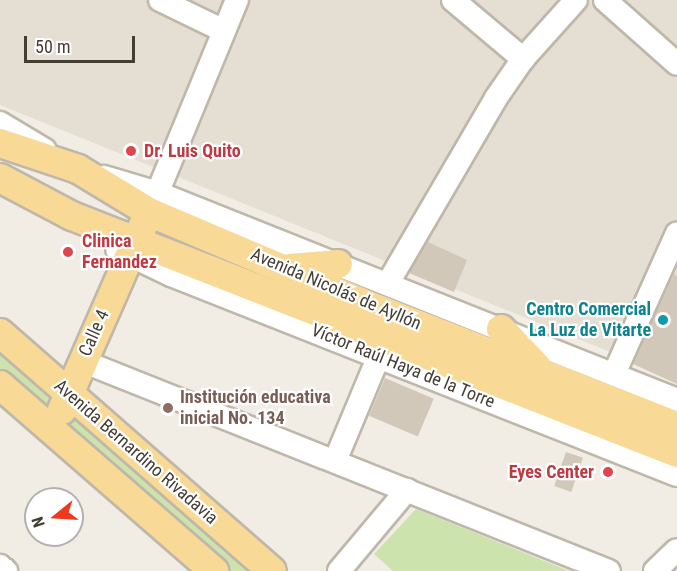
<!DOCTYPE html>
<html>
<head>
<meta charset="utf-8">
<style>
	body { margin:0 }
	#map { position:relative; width:677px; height:571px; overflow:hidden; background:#f1ede4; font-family:"Roboto Condensed",sans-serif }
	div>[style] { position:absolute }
	.residential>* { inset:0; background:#e5ded2 }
	.green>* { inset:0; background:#cde3ae }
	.building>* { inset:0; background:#d2c8ba; transform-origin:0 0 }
	.roads { filter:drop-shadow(2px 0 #bfb7aa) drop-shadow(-2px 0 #bfb7aa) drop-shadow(0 2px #bfb7aa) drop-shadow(0 -2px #bfb7aa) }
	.minor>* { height:22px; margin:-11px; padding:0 11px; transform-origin:11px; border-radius:11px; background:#fff }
	.major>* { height:28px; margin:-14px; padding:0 14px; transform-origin:14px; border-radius:14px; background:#f8da96 }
	.dots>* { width:16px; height:16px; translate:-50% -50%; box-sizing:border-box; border:3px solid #fff; border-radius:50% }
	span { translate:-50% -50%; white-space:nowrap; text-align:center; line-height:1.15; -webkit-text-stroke:4.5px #fff; paint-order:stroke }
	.health-label { font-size:18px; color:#be3a42; font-weight:700 }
	.left { translate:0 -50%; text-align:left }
	.right { translate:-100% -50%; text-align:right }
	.street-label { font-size:18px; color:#433d34 }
	.culture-label { font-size:18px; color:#0d838f; font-weight:700 }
	.education-label { font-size:18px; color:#785e54; font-weight:700 }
	.north { position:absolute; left:24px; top:487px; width:60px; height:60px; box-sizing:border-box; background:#fff; border:2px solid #b4b1ae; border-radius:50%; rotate:252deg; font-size:16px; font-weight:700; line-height:24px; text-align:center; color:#433d34 }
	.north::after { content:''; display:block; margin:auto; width:21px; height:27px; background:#ee391e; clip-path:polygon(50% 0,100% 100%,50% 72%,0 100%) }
	.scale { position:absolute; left:24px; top:36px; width:111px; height:27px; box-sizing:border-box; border:3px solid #433d34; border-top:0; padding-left:8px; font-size:18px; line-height:21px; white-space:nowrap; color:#433d34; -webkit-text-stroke:4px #fff; paint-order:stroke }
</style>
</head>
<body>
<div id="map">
	<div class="residential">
		<div style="clip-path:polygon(0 0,677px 0,677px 379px,0 105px)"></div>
	</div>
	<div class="green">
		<div style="clip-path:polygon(0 345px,55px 399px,47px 410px,0 374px)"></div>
		<div style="clip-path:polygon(72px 414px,255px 571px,225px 571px,63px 427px)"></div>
		<div style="clip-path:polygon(416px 509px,569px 571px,393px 571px,374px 554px)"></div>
	</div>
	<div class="building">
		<div style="clip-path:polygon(428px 242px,467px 260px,454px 292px,409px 273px)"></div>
		<div style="clip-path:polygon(674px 274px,677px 276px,677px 384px,633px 364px)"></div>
		<div style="left:385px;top:378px;width:53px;height:41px;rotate:23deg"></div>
		<div style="left:566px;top:452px;width:18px;height:36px;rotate:19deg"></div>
	</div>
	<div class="roads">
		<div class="minor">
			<div style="left:160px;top:0;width:69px;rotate:25.8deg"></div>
			<div style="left:453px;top:0;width:92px;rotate:40.1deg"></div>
			<div style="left:605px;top:0;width:96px;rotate:41.6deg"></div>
			<div style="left:0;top:123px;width:52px;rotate:31deg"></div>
			<div style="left:104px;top:177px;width:56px;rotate:16.5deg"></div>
			<div style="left:158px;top:193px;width:559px;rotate:21.74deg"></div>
			<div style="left:152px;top:206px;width:223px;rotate:-67.6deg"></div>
			<div style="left:117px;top:249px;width:60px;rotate:25.7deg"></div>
			<div style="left:171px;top:275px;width:544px;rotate:21.57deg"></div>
			<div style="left:388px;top:283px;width:214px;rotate:-59.7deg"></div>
			<div style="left:496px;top:98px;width:47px;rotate:-55.3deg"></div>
			<div style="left:523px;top:59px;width:79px;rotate:-48.1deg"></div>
			<div style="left:82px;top:361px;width:567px;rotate:21.73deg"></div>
			<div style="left:614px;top:374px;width:154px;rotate:-65.9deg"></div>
			<div style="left:335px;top:461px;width:114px;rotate:-67.3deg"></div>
			<div style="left:0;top:566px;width:8px;rotate:40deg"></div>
			<div style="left:339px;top:571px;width:106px;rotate:-50deg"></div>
			<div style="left:655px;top:571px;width:30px;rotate:-44deg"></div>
		</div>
		<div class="major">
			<div style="left:0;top:143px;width:82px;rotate:18.4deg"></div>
			<div style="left:78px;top:169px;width:83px;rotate:31.2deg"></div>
			<div style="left:149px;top:212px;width:249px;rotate:23deg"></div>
			<div style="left:378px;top:309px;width:321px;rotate:21.4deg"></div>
			<div style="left:0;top:178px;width:81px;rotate:27.8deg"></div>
			<div style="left:72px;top:216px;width:650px;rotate:21.39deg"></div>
			<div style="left:290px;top:268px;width:48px;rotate:-4.8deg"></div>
			<div style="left:501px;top:329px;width:52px;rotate:46.5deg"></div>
			<div style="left:0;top:333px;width:361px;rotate:41.2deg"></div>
			<div style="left:0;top:385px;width:284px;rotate:41deg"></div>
			<div style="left:62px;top:410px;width:209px;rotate:-66.3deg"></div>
		</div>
	</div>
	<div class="dots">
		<div style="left:131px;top:151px;background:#e0444e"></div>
		<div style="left:68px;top:252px;background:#e0444e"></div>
		<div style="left:663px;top:320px;background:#0f9aa8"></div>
		<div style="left:168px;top:408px;background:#8d6e63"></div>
		<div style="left:608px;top:472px;background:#e0444e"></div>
	</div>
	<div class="health-label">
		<span class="left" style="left:144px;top:151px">Dr. Luis Quito</span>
		<span class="left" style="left:82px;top:252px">Clinica<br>Fernandez</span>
		<span class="right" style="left:594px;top:472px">Eyes Center</span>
	</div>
	<div class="street-label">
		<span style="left:336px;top:289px;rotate:23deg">Avenida Nicolás de Ayllón</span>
		<span style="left:94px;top:333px;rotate:-66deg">Calle 4</span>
		<span style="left:403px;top:366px;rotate:22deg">Víctor Raúl Haya de la Torre</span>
		<span style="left:136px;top:452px;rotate:41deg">Avenida Bernardino Rivadavia</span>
	</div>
	<div class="culture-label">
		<span class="right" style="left:651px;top:320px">Centro Comercial<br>La Luz de Vitarte</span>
	</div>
	<div class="education-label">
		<span class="left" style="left:180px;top:408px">Institución educativa<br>inicial No. 134</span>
	</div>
	<div class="north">N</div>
	<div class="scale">50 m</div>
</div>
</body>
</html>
